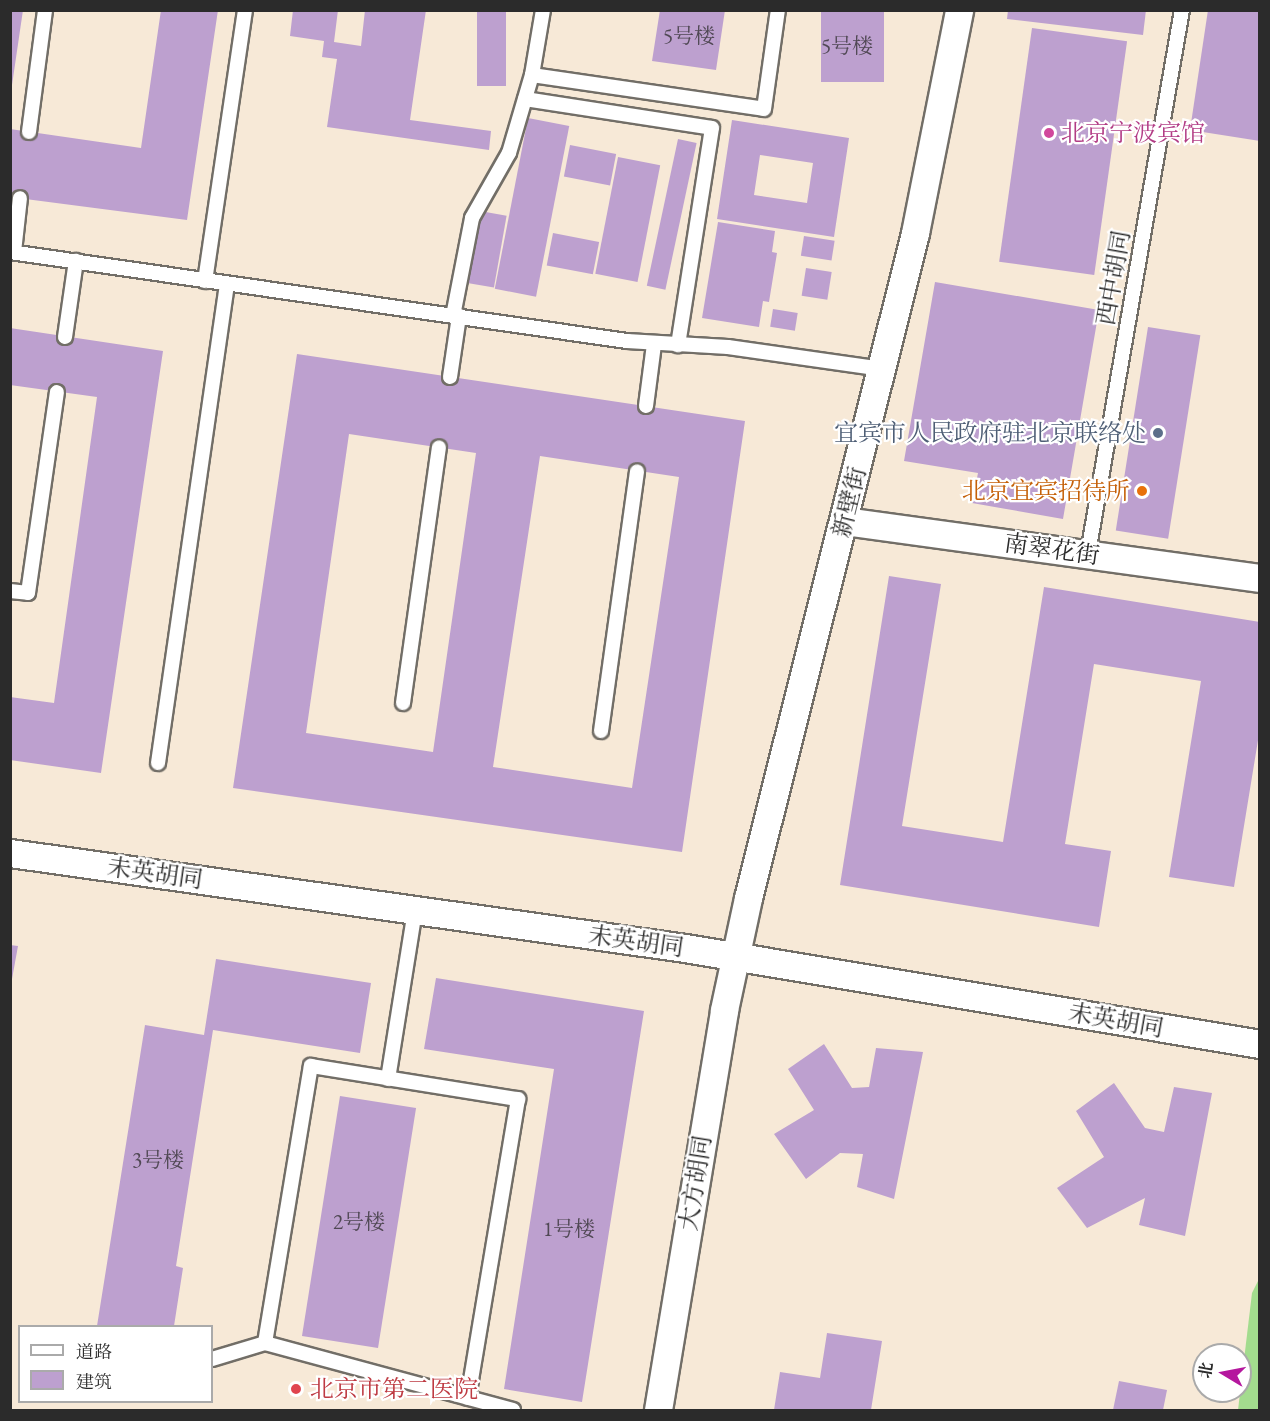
<!DOCTYPE html>
<html>
<head>
<meta charset="utf-8">
<style>
	body { margin:0 }
	#map { position:relative; width:1270px; height:1421px; overflow:hidden; background:#f7e9d7; font-family:"EB Garamond","Noto Serif SC",serif }
	div>[style] { position:absolute }
	.green>* { inset:0; background:#a3dc8e }
	.building>* { inset:0; background:#bda0cf; transform-origin:0 0 }
	.roads { filter:drop-shadow(2px 0 #726e67) drop-shadow(-2px 0 #726e67) drop-shadow(0 2px #726e67) drop-shadow(0 -2px #726e67) }
	.lane>* { height:14px; margin:-7px; padding:0 7px; transform-origin:7px; border-radius:7px; background:#fff }
	.street>* { height:27px; margin:-13.5px; padding:0 13.5px; transform-origin:13.5px; border-radius:13.5px; background:#fff }
	.dots>* { width:16px; height:16px; translate:-50% -50%; box-sizing:border-box; border:3px solid #fff; border-radius:50% }
	span { translate:-50% -50%; white-space:nowrap; text-align:center; line-height:1.15; -webkit-text-stroke:4.5px #fff; paint-order:stroke }
	.number-label { font-size:21px; color:#504854 }
	.number-label span { -webkit-text-stroke-width:0 }
	.hotel-label { font-size:24px; color:#b23c85 }
	.left { translate:0 -50%; text-align:left }
	.street-label { font-size:24px; color:#2b2b2b }
	.service-label { font-size:24px; color:#4e5e75 }
	.right { translate:-100% -50%; text-align:right }
	.food-label { font-size:24px; color:#c56008 }
	.health-label { font-size:24px; color:#be3a42 }
	.frame { position:absolute; inset:0; border:12px solid #2b2b2b; pointer-events:none }
	.legend { position:absolute; left:18px; top:1325px; width:195px; height:78px; box-sizing:border-box; background:#fff; border:2px solid #aaa; margin:0; padding:8px 10px; list-style:none; font-size:18px; color:#2b2b2b }
	.legend li { display:flex; align-items:center; gap:12px; height:30px }
	.legend b { width:30px; border:2px solid #aaa }
	.north { position:absolute; left:1192px; top:1343px; width:60px; height:60px; box-sizing:border-box; background:#fff; border:2px solid #aaa; border-radius:50%; rotate:280deg; font-size:16px; font-weight:700; line-height:24px; text-align:center; color:#2b2b2b }
	.north::after { content:''; display:block; margin:auto; width:21px; height:27px; background:#b5179e; clip-path:polygon(50% 0,100% 100%,50% 72%,0 100%) }
</style>
</head>
<body>
<div id="map">
	<div class="green">
		<div style="clip-path:polygon(1259px 1279px,1259px 1410px,1238px 1410px,1252px 1293px)"></div>
	</div>
	<div class="building">
		<div style="clip-path:polygon(10px 10px,23px 10px,12px 85px,10px 85px)"></div>
		<div style="clip-path:polygon(161px 10px,218px 10px,187px 220px,10px 197px,10px 129px,141px 148px)"></div>
		<div style="clip-path:polygon(293px 10px,338px 10px,334px 42px,361px 46px,365px 10px,426px 10px,410px 120px,491px 131px,489px 150px,327px 127px,337px 59px,322px 57px,324px 41px,290px 36px)"></div>
		<div style="left:477px;top:10px;width:29px;height:76px"></div>
		<div style="clip-path:polygon(660px 10px,725px 10px,716px 70px,652px 61px)"></div>
		<div style="left:821px;top:10px;width:63px;height:72px"></div>
		<div style="clip-path:polygon(1008px 10px,1146px 10px,1143px 35px,1007px 19px)"></div>
		<div style="clip-path:polygon(1208px 10px,1260px 10px,1260px 141px,1190px 130px)"></div>
		<div style="left:1032px;top:28px;width:96px;height:236px;rotate:8deg"></div>
		<div style="left:528px;top:118px;width:42px;height:174px;rotate:11deg"></div>
		<div style="clip-path:polygon(evenodd,732px 120px,849px 138px,834px 237px,717px 219px,732px 120px,760px 155px,813px 163px,807px 203px,754px 195px,760px 155px)"></div>
		<div style="left:678px;top:139px;width:19px;height:150px;rotate:12deg"></div>
		<div style="left:570px;top:145px;width:47px;height:32px;rotate:11deg"></div>
		<div style="left:618px;top:157px;width:43px;height:119px;rotate:11deg"></div>
		<div style="left:480px;top:211px;width:27px;height:73px;rotate:10deg"></div>
		<div style="clip-path:polygon(718px 222px,775px 231px,772px 252px,777px 253px,769px 302px,763px 301px,759px 327px,702px 318px)"></div>
		<div style="left:553px;top:233px;width:47px;height:33px;rotate:11deg"></div>
		<div style="left:804px;top:236px;width:31px;height:20px;rotate:9deg"></div>
		<div style="left:806px;top:268px;width:26px;height:28px;rotate:9deg"></div>
		<div style="clip-path:polygon(935px 282px,1099px 310px,1063px 519px,972px 503px,978px 473px,904px 461px)"></div>
		<div style="left:773px;top:309px;width:25px;height:18px;rotate:9deg"></div>
		<div style="left:1148px;top:327px;width:53px;height:206px;rotate:9deg"></div>
		<div style="clip-path:polygon(10px 328px,163px 351px,101px 773px,10px 760px,10px 697px,54px 703px,97px 397px,10px 385px)"></div>
		<div style="clip-path:polygon(evenodd,297px 354px,745px 421px,682px 852px,233px 788px,297px 354px,349px 434px,476px 453px,433px 752px,306px 733px,349px 434px,297px 354px,540px 456px,679px 477px,632px 788px,493px 767px,540px 456px)"></div>
		<div style="clip-path:polygon(889px 576px,941px 584px,902px 826px,1003px 842px,1044px 587px,1260px 622px,1260px 728px,1234px 887px,1169px 877px,1201px 681px,1094px 664px,1065px 844px,1111px 851px,1099px 927px,840px 885px)"></div>
		<div style="clip-path:polygon(10px 945px,18px 946px,12px 979px,10px 979px)"></div>
		<div style="clip-path:polygon(216px 959px,371px 983px,360px 1053px,213px 1030px,176px 1266px,183px 1268px,174px 1326px,97px 1326px,145px 1025px,204px 1035px)"></div>
		<div style="clip-path:polygon(436px 978px,644px 1011px,582px 1402px,504px 1389px,554px 1069px,424px 1049px)"></div>
		<div style="clip-path:polygon(824px 1044px,852px 1088px,869px 1087px,876px 1048px,923px 1052px,894px 1199px,857px 1187px,863px 1154px,840px 1153px,806px 1179px,774px 1134px,814px 1110px,788px 1069px)"></div>
		<div style="clip-path:polygon(1114px 1083px,1145px 1128px,1164px 1132px,1174px 1087px,1212px 1093px,1185px 1236px,1139px 1225px,1145px 1198px,1087px 1228px,1057px 1188px,1104px 1157px,1076px 1111px)"></div>
		<div style="left:340px;top:1096px;width:77px;height:243px;rotate:9deg"></div>
		<div style="clip-path:polygon(827px 1333px,882px 1341px,871px 1410px,774px 1410px,780px 1372px,820px 1378px)"></div>
		<div style="clip-path:polygon(1119px 1381px,1167px 1390px,1163px 1410px,1113px 1410px)"></div>
	</div>
	<div class="roads">
		<div class="lane">
			<div style="left:532px;top:75px;width:234px;rotate:8.3deg"></div>
			<div style="left:764px;top:109px;width:100px;rotate:-82deg"></div>
			<div style="left:525px;top:99px;width:189px;rotate:8.8deg"></div>
			<div style="left:712px;top:128px;width:220px;rotate:98.9deg"></div>
			<div style="left:29px;top:132px;width:123px;rotate:-82.5deg"></div>
			<div style="left:10px;top:252px;width:623px;rotate:8.21deg"></div>
			<div style="left:627px;top:341px;width:101px;rotate:3.4deg"></div>
			<div style="left:728px;top:347px;width:156px;rotate:8.1deg"></div>
			<div style="left:14px;top:252px;width:54px;rotate:-83.7deg"></div>
			<div style="left:205px;top:281px;width:274px;rotate:-81.6deg"></div>
			<div style="left:453px;top:316px;width:100px;rotate:-79deg"></div>
			<div style="left:472px;top:218px;width:75px;rotate:-60.4deg"></div>
			<div style="left:509px;top:153px;width:81px;rotate:-73.6deg"></div>
			<div style="left:532px;top:75px;width:66px;rotate:-80.4deg"></div>
			<div style="left:65px;top:337px;width:77px;rotate:-81.8deg"></div>
			<div style="left:450px;top:377px;width:62px;rotate:-81.6deg"></div>
			<div style="left:646px;top:406px;width:63px;rotate:-82.6deg"></div>
			<div style="left:1088px;top:553px;width:551px;rotate:-80.18deg"></div>
			<div style="left:10px;top:591px;width:18px;rotate:6deg"></div>
			<div style="left:28px;top:593px;width:203px;rotate:-81.8deg"></div>
			<div style="left:403px;top:703px;width:258px;rotate:-82deg"></div>
			<div style="left:601px;top:731px;width:262px;rotate:-82.1deg"></div>
			<div style="left:158px;top:763px;width:484px;rotate:-81.8deg"></div>
			<div style="left:388px;top:1079px;width:171px;rotate:-80.9deg"></div>
			<div style="left:265px;top:1343px;width:281px;rotate:-80.6deg"></div>
			<div style="left:311px;top:1066px;width:210px;rotate:9.1deg"></div>
			<div style="left:518px;top:1099px;width:303px;rotate:99.5deg"></div>
			<div style="left:212px;top:1359px;width:55px;rotate:-16.8deg"></div>
			<div style="left:265px;top:1343px;width:257px;rotate:15.1deg"></div>
		</div>
		<div class="street">
			<div style="left:844px;top:521px;width:420px;rotate:7.8deg"></div>
			<div style="left:10px;top:853px;width:682px;rotate:8.01deg"></div>
			<div style="left:685px;top:948px;width:583px;rotate:9.48deg"></div>
			<div style="left:658px;top:1410px;width:405px;rotate:-80.6deg"></div>
			<div style="left:724px;top:1010px;width:115px;rotate:-77.9deg"></div>
			<div style="left:748px;top:898px;width:686px;rotate:-75.9deg"></div>
			<div style="left:915px;top:233px;width:227px;rotate:-78.8deg"></div>
		</div>
	</div>
	<div class="dots">
		<div style="left:1049px;top:133px;background:#d1479c"></div>
		<div style="left:1158px;top:433px;background:#5c6f8a"></div>
		<div style="left:1142px;top:491px;background:#e8710a"></div>
		<div style="left:296px;top:1389px;background:#e0444e"></div>
	</div>
	<div class="number-label">
		<span style="left:689px;top:36px">5号楼</span>
		<span style="left:847px;top:46px">5号楼</span>
		<span style="left:158px;top:1160px">3号楼</span>
		<span style="left:359px;top:1222px">2号楼</span>
		<span style="left:569px;top:1229px">1号楼</span>
	</div>
	<div class="hotel-label">
		<span class="left" style="left:1061px;top:133px">北京宁波宾馆</span>
	</div>
	<div class="street-label">
		<span style="left:1113px;top:278px;rotate:-80deg">西中胡同</span>
		<span style="left:849px;top:502px;rotate:-76deg">新壁街</span>
		<span style="left:1052px;top:549px;rotate:8deg">南翠花街</span>
		<span style="left:155px;top:873px;rotate:8deg">未英胡同</span>
		<span style="left:636px;top:941px;rotate:8deg">未英胡同</span>
		<span style="left:1116px;top:1020px;rotate:10deg">未英胡同</span>
		<span style="left:695px;top:1183px;rotate:-81deg">大方胡同</span>
	</div>
	<div class="service-label">
		<span class="right" style="left:1146px;top:433px">宜宾市人民政府驻北京联络处</span>
	</div>
	<div class="food-label">
		<span class="right" style="left:1130px;top:491px">北京宜宾招待所</span>
	</div>
	<div class="health-label">
		<span class="left" style="left:310px;top:1389px">北京市第二医院</span>
	</div>
	<div class="frame"></div>
	<ul class="legend">
	<li><b style="height:8px;background:#fff"></b>道路</li>
	<li><b style="height:16px;background:#bda0cf"></b>建筑</li>
	</ul>
	<div class="north">北</div>
</div>
</body>
</html>
